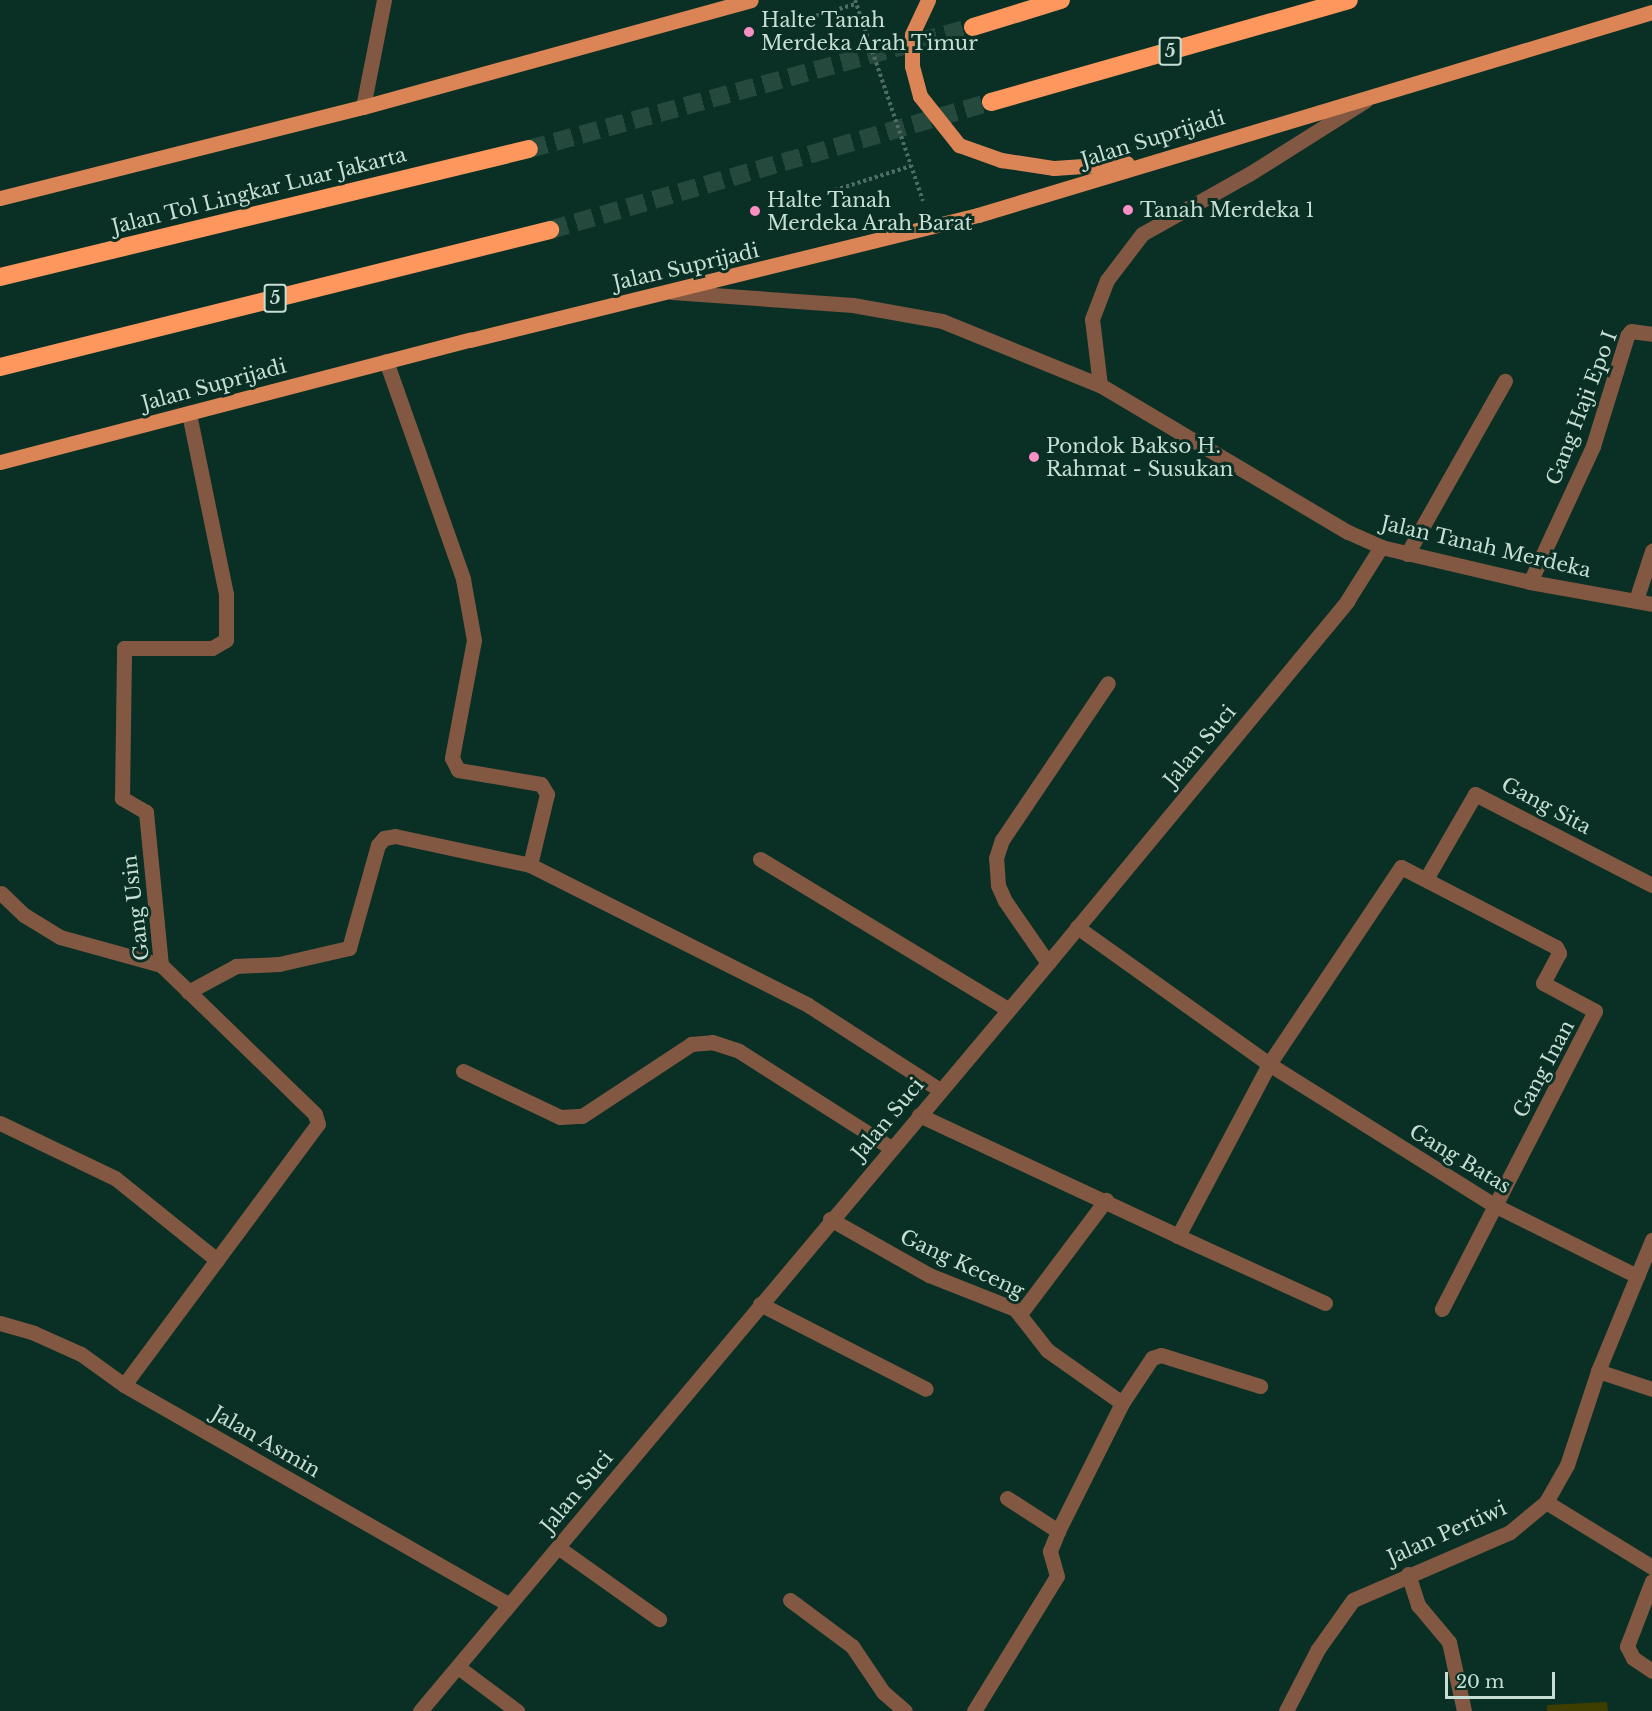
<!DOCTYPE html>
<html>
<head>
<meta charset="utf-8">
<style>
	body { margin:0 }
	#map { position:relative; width:1652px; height:1711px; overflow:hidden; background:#0a2f24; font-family:"Libre Baskerville",serif }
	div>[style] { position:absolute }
	.green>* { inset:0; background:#3f3e01 }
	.motorway-tunnel>* { height:18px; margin-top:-9px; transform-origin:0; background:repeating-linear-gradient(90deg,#26493e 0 18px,transparent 0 27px) }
	.path>* { height:4px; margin-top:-2px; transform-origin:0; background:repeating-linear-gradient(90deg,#4d6d62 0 3px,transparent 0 6px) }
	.service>* { height:15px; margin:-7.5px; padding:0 7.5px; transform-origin:7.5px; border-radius:7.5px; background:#825842 }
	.minor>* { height:15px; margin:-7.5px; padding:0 7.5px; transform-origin:7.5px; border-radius:7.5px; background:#825842 }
	.tertiary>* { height:15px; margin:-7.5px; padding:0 7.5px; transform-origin:7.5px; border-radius:7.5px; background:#825842 }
	.primary>* { height:15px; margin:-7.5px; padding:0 7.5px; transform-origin:7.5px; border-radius:7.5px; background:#db8556 }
	.motorway>* { height:18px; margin:-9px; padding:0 9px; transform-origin:9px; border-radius:9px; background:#fe975d }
	.dots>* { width:16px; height:16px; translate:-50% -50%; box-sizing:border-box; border:3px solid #0a2f24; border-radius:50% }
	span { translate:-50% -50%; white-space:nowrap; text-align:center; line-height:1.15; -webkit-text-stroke:6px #0a2f24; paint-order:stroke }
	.shield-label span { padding:2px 4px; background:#0a2f24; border:2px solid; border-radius:4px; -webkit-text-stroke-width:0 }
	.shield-label { font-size:18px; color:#c6ded4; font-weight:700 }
	.poi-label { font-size:20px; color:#c6ded4 }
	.left { translate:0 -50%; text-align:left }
	.street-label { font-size:20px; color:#c6ded4 }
	.scale { position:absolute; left:1445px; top:1672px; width:110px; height:27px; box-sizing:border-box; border:3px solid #c6ded4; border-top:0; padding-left:8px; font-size:18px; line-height:21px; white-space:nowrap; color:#c6ded4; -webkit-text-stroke:4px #0a2f24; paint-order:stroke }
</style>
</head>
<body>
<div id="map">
	<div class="green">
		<div style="clip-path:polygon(1607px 1702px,1608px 1711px,1547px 1711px,1547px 1705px)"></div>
	</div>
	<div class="motorway-tunnel">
		<div style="left:529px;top:149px;width:460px;rotate:-15.4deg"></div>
		<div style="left:550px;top:230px;width:459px;rotate:-16.2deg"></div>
	</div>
	<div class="path">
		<div style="left:855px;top:0;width:212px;rotate:71.3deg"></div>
		<div style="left:782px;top:26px;width:77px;rotate:-16.6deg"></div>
		<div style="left:829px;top:192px;width:86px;rotate:-17.6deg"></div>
	</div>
	<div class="service">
		<div style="left:760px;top:859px;width:290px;rotate:31.2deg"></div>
		<div style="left:1048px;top:963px;width:75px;rotate:-124.7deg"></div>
		<div style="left:1005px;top:901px;width:17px;rotate:-114deg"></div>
		<div style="left:998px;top:885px;width:27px;rotate:-94deg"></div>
		<div style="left:996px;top:858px;width:19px;rotate:-72deg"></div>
		<div style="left:1002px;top:840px;width:189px;rotate:-56deg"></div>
		<div style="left:463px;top:1071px;width:107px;rotate:25.4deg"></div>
		<div style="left:560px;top:1117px;width:22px;rotate:-3deg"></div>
		<div style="left:582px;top:1116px;width:131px;rotate:-33.4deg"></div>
		<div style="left:691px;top:1044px;width:21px;rotate:-5deg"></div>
		<div style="left:712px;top:1042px;width:28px;rotate:18deg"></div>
		<div style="left:739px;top:1051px;width:180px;rotate:32.5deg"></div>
		<div style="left:559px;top:1548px;width:123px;rotate:35.4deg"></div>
	</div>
	<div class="minor">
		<div style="left:386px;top:361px;width:231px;rotate:70.5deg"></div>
		<div style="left:463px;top:579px;width:62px;rotate:79.8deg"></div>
		<div style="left:474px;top:640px;width:120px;rotate:100.6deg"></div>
		<div style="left:452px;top:758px;width:13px;rotate:63deg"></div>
		<div style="left:458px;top:770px;width:84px;rotate:9.6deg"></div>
		<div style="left:541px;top:784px;width:12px;rotate:59deg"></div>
		<div style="left:547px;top:794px;width:73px;rotate:103.5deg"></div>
		<div style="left:1407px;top:554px;width:199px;rotate:-60.5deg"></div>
		<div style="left:1530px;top:582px;width:150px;rotate:-65.1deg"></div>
		<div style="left:1593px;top:446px;width:115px;rotate:-72.8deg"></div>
		<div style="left:1627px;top:336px;width:6px;rotate:-51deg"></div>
		<div style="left:1631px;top:331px;width:21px;rotate:8deg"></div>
		<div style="left:1636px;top:600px;width:52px;rotate:-71.9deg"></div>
		<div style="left:1426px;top:879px;width:98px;rotate:-60deg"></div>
		<div style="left:1475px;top:794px;width:199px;rotate:27.2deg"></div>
		<div style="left:1px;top:893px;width:32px;rotate:44deg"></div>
		<div style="left:24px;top:915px;width:42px;rotate:31.4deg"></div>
		<div style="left:60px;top:937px;width:105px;rotate:15.5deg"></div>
		<div style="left:1077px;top:927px;width:236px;rotate:35.5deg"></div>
		<div style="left:1269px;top:1064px;width:266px;rotate:32.1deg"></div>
		<div style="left:1494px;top:1205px;width:160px;rotate:26.4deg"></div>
		<div style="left:188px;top:992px;width:55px;rotate:-28.4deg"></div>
		<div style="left:236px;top:966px;width:43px;rotate:-2.7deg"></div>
		<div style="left:279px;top:964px;width:72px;rotate:-12.9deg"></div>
		<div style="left:349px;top:948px;width:107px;rotate:-74.3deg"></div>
		<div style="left:378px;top:845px;width:9px;rotate:-49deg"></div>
		<div style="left:384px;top:838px;width:11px;rotate:-10deg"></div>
		<div style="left:395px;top:836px;width:138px;rotate:12.1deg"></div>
		<div style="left:530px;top:865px;width:311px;rotate:26.7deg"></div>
		<div style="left:808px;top:1005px;width:157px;rotate:32.8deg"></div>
		<div style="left:919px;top:1115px;width:286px;rotate:25deg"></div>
		<div style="left:0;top:1123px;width:127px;rotate:25.6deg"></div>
		<div style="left:115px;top:1178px;width:131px;rotate:38.8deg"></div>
		<div style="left:830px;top:1219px;width:114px;rotate:29.5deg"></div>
		<div style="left:929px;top:1275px;width:92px;rotate:21.6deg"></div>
		<div style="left:1015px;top:1309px;width:52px;rotate:52deg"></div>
		<div style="left:1047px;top:1350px;width:92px;rotate:35.2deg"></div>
		<div style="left:1325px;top:1303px;width:162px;rotate:-155.5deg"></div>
		<div style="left:1178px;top:1236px;width:195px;rotate:-62.1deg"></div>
		<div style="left:1269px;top:1064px;width:237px;rotate:-56.2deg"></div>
		<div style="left:1401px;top:867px;width:174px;rotate:27.3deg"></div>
		<div style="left:1556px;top:947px;width:7px;rotate:63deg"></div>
		<div style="left:1559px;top:953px;width:34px;rotate:118deg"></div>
		<div style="left:1543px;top:983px;width:59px;rotate:28.3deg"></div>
		<div style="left:1595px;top:1011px;width:335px;rotate:117.2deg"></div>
		<div style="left:760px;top:1304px;width:186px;rotate:27.1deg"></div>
		<div style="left:1020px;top:1314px;width:143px;rotate:-53deg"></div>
		<div style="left:0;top:1323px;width:35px;rotate:16deg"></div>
		<div style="left:34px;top:1333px;width:51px;rotate:24.1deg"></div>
		<div style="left:81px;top:1354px;width:53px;rotate:35.8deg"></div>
		<div style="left:124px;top:1385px;width:443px;rotate:29.7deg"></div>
		<div style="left:1598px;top:1371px;width:57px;rotate:18.4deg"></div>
		<div style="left:124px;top:1385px;width:325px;rotate:-53.4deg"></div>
		<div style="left:318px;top:1124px;width:10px;rotate:-107deg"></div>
		<div style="left:315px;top:1114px;width:214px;rotate:-135.9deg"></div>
		<div style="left:161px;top:965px;width:154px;rotate:-95.6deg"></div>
		<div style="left:146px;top:812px;width:28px;rotate:-150deg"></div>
		<div style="left:122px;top:798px;width:150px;rotate:-89.2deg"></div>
		<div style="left:124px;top:648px;width:88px"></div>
		<div style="left:212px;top:648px;width:16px;rotate:-30deg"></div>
		<div style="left:226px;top:640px;width:46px;rotate:-90deg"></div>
		<div style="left:226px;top:594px;width:185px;rotate:-101.6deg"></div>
		<div style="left:1007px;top:1498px;width:61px;rotate:32.9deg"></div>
		<div style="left:1546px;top:1502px;width:124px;rotate:31.5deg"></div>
		<div style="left:1408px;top:1574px;width:33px;rotate:72deg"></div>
		<div style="left:1418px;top:1605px;width:48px;rotate:50deg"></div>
		<div style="left:1449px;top:1642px;width:71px;rotate:77.7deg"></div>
		<div style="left:1652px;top:1581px;width:70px;rotate:111deg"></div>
		<div style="left:1627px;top:1646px;width:13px;rotate:63deg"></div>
		<div style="left:1633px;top:1658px;width:23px;rotate:34deg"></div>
		<div style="left:790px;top:1600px;width:77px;rotate:36.6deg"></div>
		<div style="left:852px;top:1646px;width:55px;rotate:56deg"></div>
		<div style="left:883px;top:1692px;width:29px;rotate:41deg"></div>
		<div style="left:974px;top:1711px;width:158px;rotate:-58.4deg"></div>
		<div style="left:1057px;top:1576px;width:26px;rotate:-106deg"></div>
		<div style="left:1050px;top:1551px;width:22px;rotate:-68deg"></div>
		<div style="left:1058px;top:1531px;width:143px;rotate:-63.4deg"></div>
		<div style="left:1122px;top:1403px;width:54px;rotate:-56.3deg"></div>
		<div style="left:1152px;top:1358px;width:9px;rotate:-18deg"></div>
		<div style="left:1161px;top:1355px;width:104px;rotate:17.4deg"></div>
		<div style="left:1286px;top:1711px;width:70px;rotate:-62.7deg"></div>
		<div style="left:1318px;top:1649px;width:60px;rotate:-54.5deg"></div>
		<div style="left:1353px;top:1600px;width:171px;rotate:-23.4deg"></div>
		<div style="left:1510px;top:1532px;width:47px;rotate:-39.8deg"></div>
		<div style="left:1546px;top:1502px;width:43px;rotate:-60.4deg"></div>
		<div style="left:1567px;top:1465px;width:99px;rotate:-71.7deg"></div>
		<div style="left:1598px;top:1371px;width:142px;rotate:-67.6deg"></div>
	</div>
	<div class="tertiary">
		<div style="left:363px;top:107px;width:109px;rotate:-78.9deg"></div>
		<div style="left:672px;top:292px;width:181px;rotate:4.1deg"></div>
		<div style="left:853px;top:305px;width:90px;rotate:10.2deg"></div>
		<div style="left:942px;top:321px;width:170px;rotate:22.1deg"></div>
		<div style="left:1100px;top:385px;width:288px;rotate:30.7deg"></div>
		<div style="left:1348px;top:532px;width:36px;rotate:24deg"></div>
		<div style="left:1381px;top:547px;width:153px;rotate:13.2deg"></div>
		<div style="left:1530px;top:582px;width:124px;rotate:10.2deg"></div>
		<div style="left:1100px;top:385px;width:66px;rotate:-96.9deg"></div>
		<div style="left:1092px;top:319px;width:42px;rotate:-69deg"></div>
		<div style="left:1107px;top:280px;width:58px;rotate:-52.7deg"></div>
		<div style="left:1142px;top:234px;width:123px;rotate:-29.3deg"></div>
		<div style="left:1249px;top:174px;width:137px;rotate:-32.2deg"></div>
		<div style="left:458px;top:1667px;width:74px;rotate:36.7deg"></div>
		<div style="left:420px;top:1711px;width:977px;rotate:-49.98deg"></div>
		<div style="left:1048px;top:963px;width:470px;rotate:-50.4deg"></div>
		<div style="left:1347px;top:601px;width:64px;rotate:-57.8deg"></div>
	</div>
	<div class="primary">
		<div style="left:928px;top:0;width:38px;rotate:115deg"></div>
		<div style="left:912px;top:35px;width:31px;rotate:90deg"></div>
		<div style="left:912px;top:66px;width:31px;rotate:75deg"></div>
		<div style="left:920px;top:96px;width:63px;rotate:51.5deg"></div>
		<div style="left:959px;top:145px;width:45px;rotate:19.7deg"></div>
		<div style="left:1001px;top:160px;width:54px;rotate:8.6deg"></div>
		<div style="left:1054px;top:168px;width:73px;rotate:-3.9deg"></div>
		<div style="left:0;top:198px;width:374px;rotate:-14.1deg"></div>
		<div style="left:363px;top:107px;width:402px;rotate:-15.4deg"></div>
		<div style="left:0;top:462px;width:486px;rotate:-14.6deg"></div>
		<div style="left:470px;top:340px;width:523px;rotate:-13.82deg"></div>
		<div style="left:978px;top:215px;width:704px;rotate:-16.76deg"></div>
	</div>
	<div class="motorway">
		<div style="left:973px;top:27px;width:92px;rotate:-17.1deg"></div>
		<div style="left:991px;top:102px;width:372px;rotate:-15.9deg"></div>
		<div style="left:0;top:277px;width:544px;rotate:-13.6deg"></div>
		<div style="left:0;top:367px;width:567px;rotate:-13.99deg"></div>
	</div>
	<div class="dots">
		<div style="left:749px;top:32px;background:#fa8fc6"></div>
		<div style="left:1128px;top:210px;background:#fa8fc6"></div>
		<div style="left:755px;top:211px;background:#fa8fc6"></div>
		<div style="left:1034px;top:457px;background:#fa8fc6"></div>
	</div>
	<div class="shield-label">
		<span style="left:1170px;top:51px">5</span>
		<span style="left:275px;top:298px">5</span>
	</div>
	<div class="poi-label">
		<span class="left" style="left:761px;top:32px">Halte Tanah<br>Merdeka Arah Timur</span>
		<span class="left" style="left:767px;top:212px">Halte Tanah<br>Merdeka Arah Barat</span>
		<span class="left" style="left:1140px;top:210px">Tanah Merdeka 1</span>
		<span class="left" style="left:1046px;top:458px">Pondok Bakso H.<br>Rahmat - Susukan</span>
	</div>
	<div class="street-label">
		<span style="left:1153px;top:139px;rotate:-17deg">Jalan Suprijadi</span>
		<span style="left:259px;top:191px;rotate:-14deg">Jalan Tol Lingkar Luar Jakarta</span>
		<span style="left:686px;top:267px;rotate:-13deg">Jalan Suprijadi</span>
		<span style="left:214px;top:385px;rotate:-15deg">Jalan Suprijadi</span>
		<span style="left:1582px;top:408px;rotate:-69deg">Gang Haji Epo I</span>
		<span style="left:1486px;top:547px;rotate:13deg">Jalan Tanah Merdeka</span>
		<span style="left:1200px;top:746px;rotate:-50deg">Jalan Suci</span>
		<span style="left:1546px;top:806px;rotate:28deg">Gang Sita</span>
		<span style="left:136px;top:908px;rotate:-97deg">Gang Usin</span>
		<span style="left:1544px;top:1069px;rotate:-62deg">Gang Inan</span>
		<span style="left:888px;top:1119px;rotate:-50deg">Jalan Suci</span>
		<span style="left:1460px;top:1159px;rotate:31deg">Gang Batas</span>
		<span style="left:962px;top:1264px;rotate:25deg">Gang Keceng</span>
		<span style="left:266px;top:1442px;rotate:30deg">Jalan Asmin</span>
		<span style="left:577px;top:1492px;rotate:-50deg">Jalan Suci</span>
		<span style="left:1447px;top:1533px;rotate:-24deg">Jalan Pertiwi</span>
	</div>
	<div class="scale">20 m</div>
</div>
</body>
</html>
